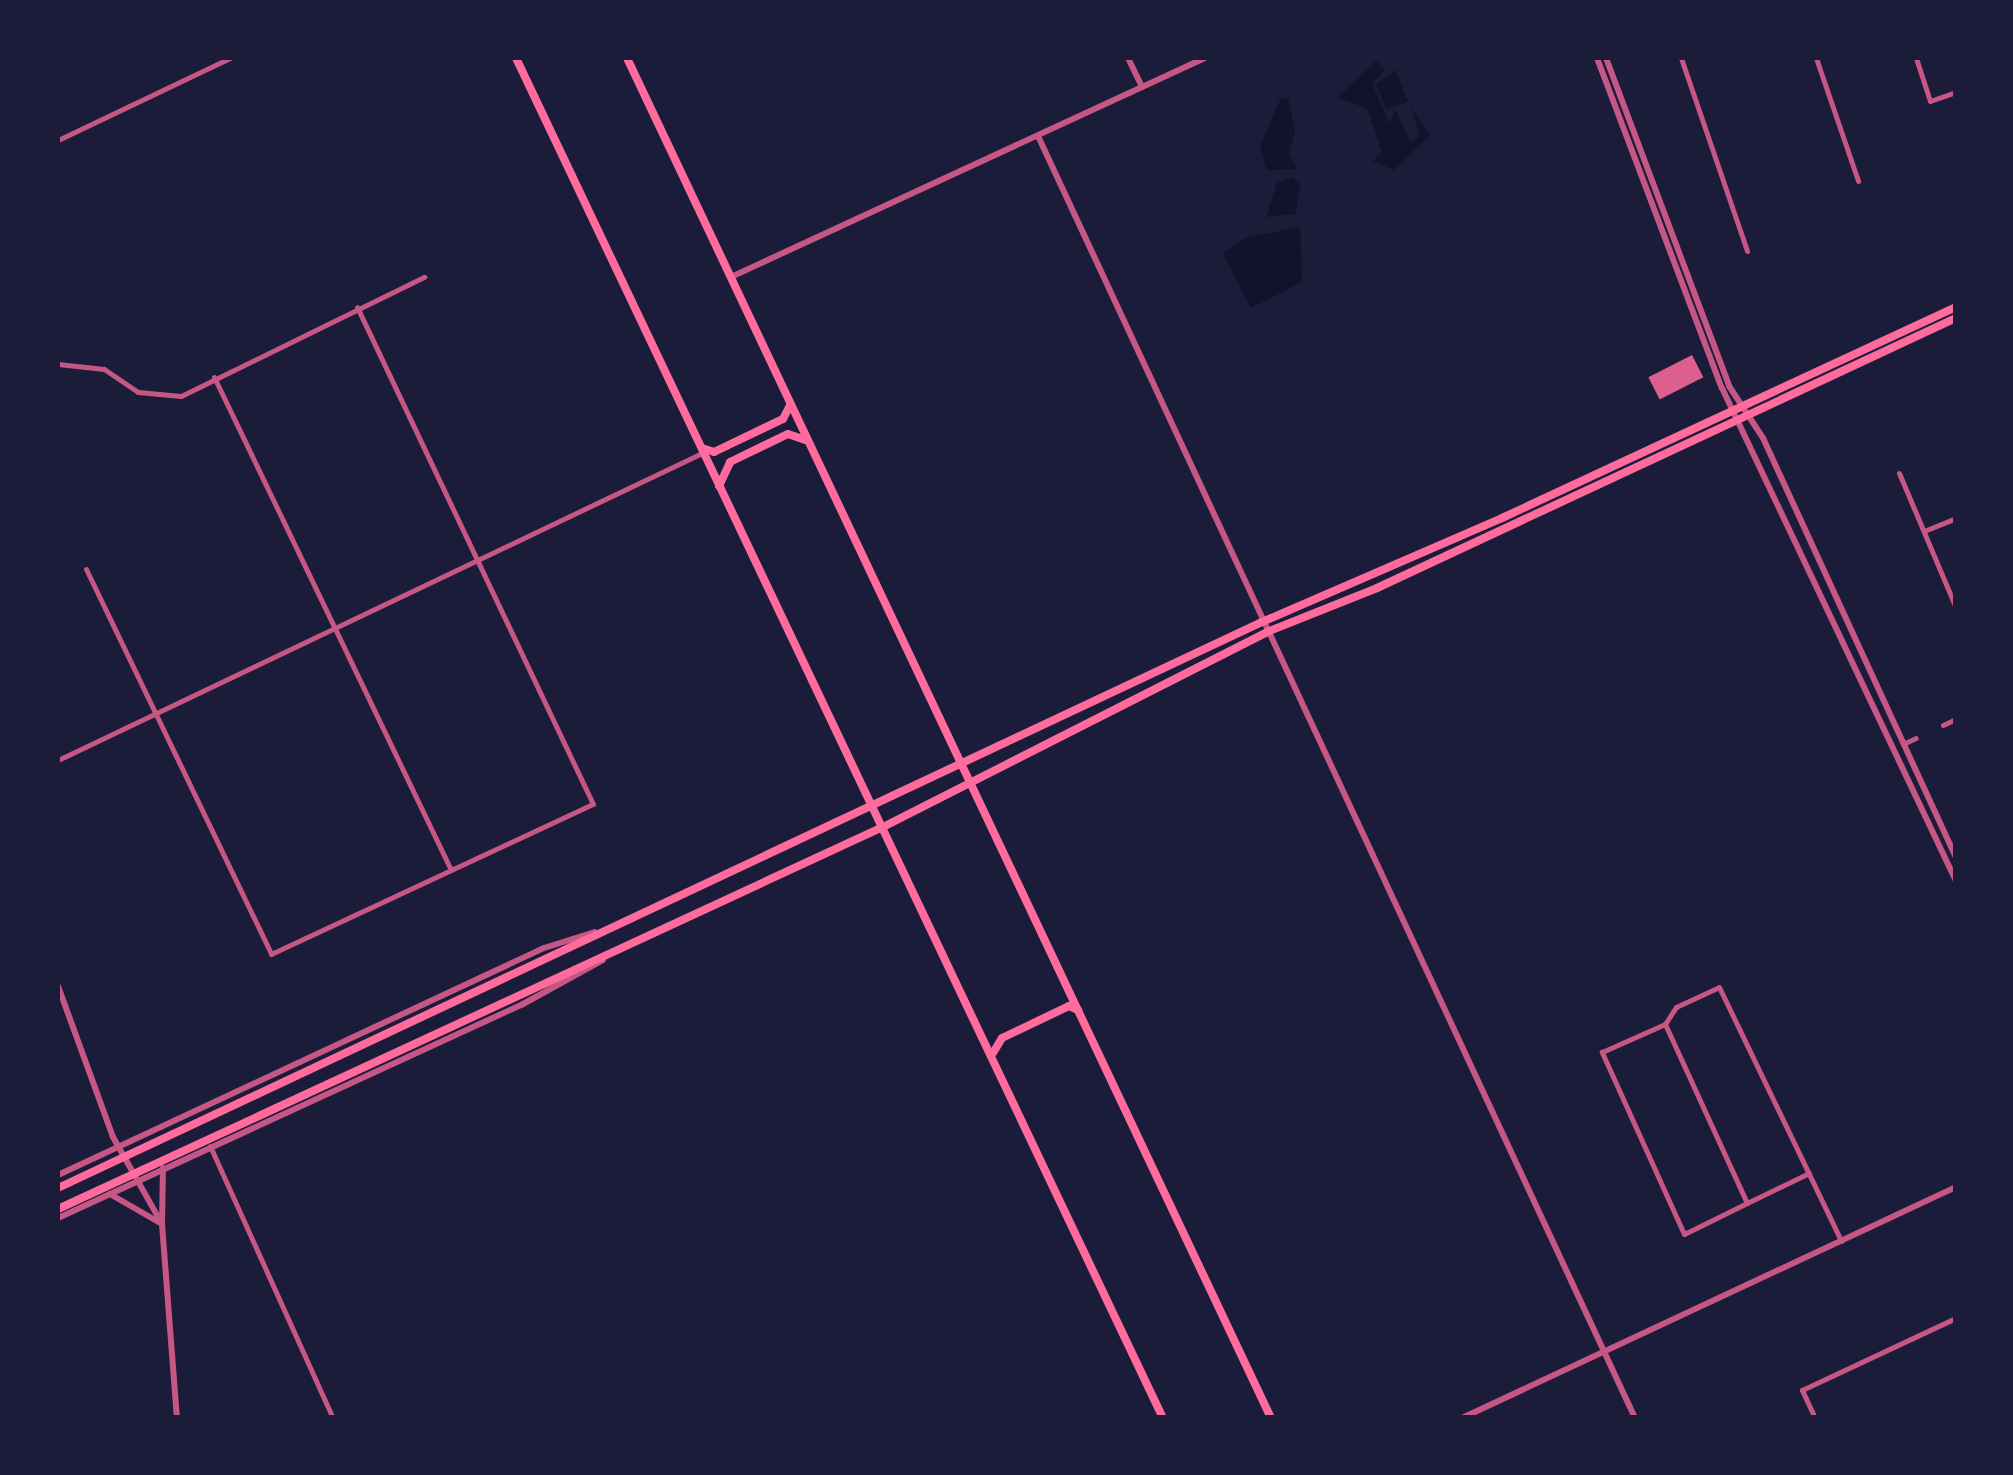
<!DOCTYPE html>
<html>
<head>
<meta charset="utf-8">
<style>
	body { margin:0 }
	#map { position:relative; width:2013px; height:1475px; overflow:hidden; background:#1b1b3a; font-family:Mulish,sans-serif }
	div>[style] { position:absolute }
	.water>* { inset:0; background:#12122b }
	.building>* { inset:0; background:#dd5f8e; transform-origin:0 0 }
	.minor>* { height:5px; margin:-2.5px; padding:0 2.5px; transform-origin:2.5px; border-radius:2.5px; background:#c65784 }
	.tertiary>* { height:6px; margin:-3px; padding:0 3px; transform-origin:3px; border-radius:3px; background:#c65784 }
	.secondary>* { height:8px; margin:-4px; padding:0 4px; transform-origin:4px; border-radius:4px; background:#ff6b9d }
	.primary>* { height:8px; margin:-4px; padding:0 4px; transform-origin:4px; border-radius:4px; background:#ff6b9d }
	span { translate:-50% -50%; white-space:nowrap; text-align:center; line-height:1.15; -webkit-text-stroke:9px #1b1b3a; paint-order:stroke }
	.frame { position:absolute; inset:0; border:60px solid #1b1b3a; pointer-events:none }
</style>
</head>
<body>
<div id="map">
	<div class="water">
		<div style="clip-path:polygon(1376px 61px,1385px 70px,1372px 84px,1390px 124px,1395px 109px,1410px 141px,1420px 136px,1411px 107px,1430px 135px,1394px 170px,1373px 161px,1382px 152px,1367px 108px,1337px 98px)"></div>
		<div style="clip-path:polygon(1396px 70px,1408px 102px,1386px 109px,1376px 84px)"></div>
		<div style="clip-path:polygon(1288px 98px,1295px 131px,1289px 154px,1297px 169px,1267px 170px,1260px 146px,1280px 100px)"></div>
		<div style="clip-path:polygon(1292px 178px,1301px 185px,1295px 214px,1266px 217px,1277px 183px)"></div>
		<div style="clip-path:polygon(1300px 227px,1302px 282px,1251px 308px,1223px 253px,1246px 238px)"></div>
	</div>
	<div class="building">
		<div style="left:1692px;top:355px;width:25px;height:49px;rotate:63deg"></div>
	</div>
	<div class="minor">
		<div style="left:1681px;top:58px;width:204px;rotate:71.1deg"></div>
		<div style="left:1816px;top:58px;width:130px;rotate:71.1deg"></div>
		<div style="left:1916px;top:58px;width:45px;rotate:72deg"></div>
		<div style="left:1930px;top:101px;width:28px;rotate:-19deg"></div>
		<div style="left:58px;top:140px;width:191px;rotate:-25.5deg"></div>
		<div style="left:58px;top:364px;width:46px;rotate:6.2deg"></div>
		<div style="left:104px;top:369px;width:41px;rotate:34.1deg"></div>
		<div style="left:138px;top:392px;width:43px;rotate:5.3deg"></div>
		<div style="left:181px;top:396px;width:271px;rotate:-26.1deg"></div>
		<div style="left:214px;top:377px;width:547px;rotate:64.32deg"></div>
		<div style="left:1899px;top:473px;width:147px;rotate:67.1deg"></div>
		<div style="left:1924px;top:531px;width:35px;rotate:-22deg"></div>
		<div style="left:86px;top:569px;width:427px;rotate:64.3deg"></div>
		<div style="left:271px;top:954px;width:355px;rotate:-25deg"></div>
		<div style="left:593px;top:804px;width:550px;rotate:-115.4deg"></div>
		<div style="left:1943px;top:725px;width:14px;rotate:-25deg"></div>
		<div style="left:1903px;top:744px;width:14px;rotate:-25deg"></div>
		<div style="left:58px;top:760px;width:713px;rotate:-25.49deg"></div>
		<div style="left:1665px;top:1024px;width:197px;rotate:65.4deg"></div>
		<div style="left:1747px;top:1203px;width:70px;rotate:153.8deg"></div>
		<div style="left:1684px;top:1234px;width:200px;rotate:-114.3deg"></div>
		<div style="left:1602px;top:1052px;width:69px;rotate:-24deg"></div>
		<div style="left:1665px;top:1024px;width:20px;rotate:-57deg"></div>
		<div style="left:1676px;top:1007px;width:47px;rotate:-24.9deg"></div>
		<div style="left:1719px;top:987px;width:282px;rotate:64.3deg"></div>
		<div style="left:210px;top:1146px;width:299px;rotate:65.7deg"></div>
		<div style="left:1747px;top:1203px;width:69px;rotate:-25.8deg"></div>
		<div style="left:1815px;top:1418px;width:31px;rotate:-115deg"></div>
		<div style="left:1802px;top:1390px;width:170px;rotate:-25.1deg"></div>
	</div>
	<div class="tertiary">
		<div style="left:1128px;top:58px;width:32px;rotate:64deg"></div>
		<div style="left:1597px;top:58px;width:353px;rotate:69.3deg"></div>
		<div style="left:1722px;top:388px;width:546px;rotate:64.61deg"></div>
		<div style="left:1606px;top:58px;width:350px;rotate:69.4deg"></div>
		<div style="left:1729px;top:386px;width:62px;rotate:56.8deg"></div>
		<div style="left:1763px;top:438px;width:461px;rotate:65.3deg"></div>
		<div style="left:1038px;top:136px;width:1414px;rotate:65.03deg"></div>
		<div style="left:731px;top:277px;width:522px;rotate:-24.8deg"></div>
		<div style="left:58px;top:986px;width:161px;rotate:70deg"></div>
		<div style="left:113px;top:1137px;width:100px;rotate:60.6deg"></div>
		<div style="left:162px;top:1224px;width:195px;rotate:85.6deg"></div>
		<div style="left:58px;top:1175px;width:536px;rotate:-25.04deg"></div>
		<div style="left:544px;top:948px;width:53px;rotate:-17.4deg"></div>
		<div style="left:110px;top:1194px;width:60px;rotate:30deg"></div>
		<div style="left:162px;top:1224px;width:56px;rotate:-89deg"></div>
		<div style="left:58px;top:1218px;width:512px;rotate:-24.71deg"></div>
		<div style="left:523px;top:1004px;width:91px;rotate:-28.8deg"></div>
		<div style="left:1462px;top:1418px;width:545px;rotate:-25.06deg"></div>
	</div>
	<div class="secondary">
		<div style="left:58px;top:1188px;width:1330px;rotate:-25.18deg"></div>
		<div style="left:1262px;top:622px;width:262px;rotate:-23.4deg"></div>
		<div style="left:1502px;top:518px;width:501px;rotate:-24.93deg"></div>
		<div style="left:58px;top:1209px;width:911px;rotate:-24.85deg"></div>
		<div style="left:885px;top:826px;width:428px;rotate:-26.9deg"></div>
		<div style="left:1267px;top:632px;width:118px;rotate:-21.8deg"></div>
		<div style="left:1377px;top:588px;width:639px;rotate:-25deg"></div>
	</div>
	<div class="primary">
		<div style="left:516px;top:58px;width:1506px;rotate:64.56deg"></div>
		<div style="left:627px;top:58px;width:1505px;rotate:64.66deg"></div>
		<div style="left:702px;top:448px;width:13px;rotate:18deg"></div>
		<div style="left:714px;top:452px;width:76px;rotate:-25.6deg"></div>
		<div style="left:783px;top:419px;width:16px;rotate:-63deg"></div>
		<div style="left:719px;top:486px;width:26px;rotate:-65deg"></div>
		<div style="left:730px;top:462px;width:64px;rotate:-25.8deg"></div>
		<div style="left:788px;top:434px;width:18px;rotate:19deg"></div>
		<div style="left:993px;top:1053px;width:17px;rotate:-59deg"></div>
		<div style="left:1002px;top:1038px;width:74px;rotate:-25.5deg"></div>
		<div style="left:1069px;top:1006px;width:10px;rotate:24deg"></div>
	</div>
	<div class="frame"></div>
</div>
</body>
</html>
